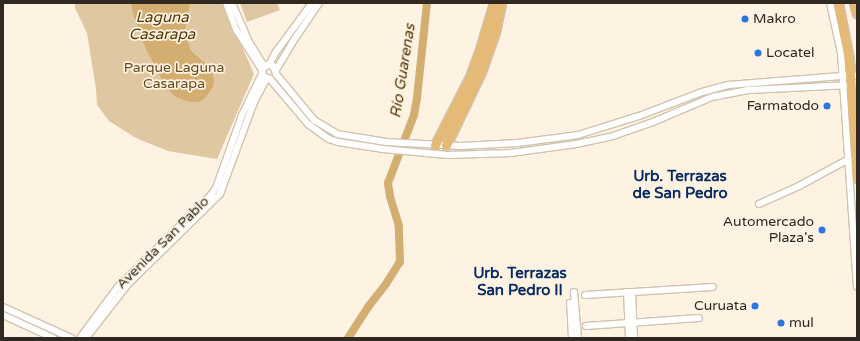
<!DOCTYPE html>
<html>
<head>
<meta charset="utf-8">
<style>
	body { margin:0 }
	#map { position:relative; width:860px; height:341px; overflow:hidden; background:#fef3e2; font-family:"Varela Round",sans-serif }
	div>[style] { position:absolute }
	.green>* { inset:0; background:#dfc7a1 }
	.water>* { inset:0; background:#d4ae70 }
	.river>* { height:8px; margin:-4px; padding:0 4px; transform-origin:4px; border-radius:4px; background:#d4ae70 }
	.roads { filter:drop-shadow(1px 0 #d1c3af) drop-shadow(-1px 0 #d1c3af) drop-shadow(0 1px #d1c3af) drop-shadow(0 -1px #d1c3af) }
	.minor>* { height:6px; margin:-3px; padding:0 3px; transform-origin:3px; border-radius:3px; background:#fff }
	.highway>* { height:9px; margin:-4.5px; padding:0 4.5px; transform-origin:4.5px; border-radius:4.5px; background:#e4ba76 }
	.dots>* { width:11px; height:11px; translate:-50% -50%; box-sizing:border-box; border:2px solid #fef3e2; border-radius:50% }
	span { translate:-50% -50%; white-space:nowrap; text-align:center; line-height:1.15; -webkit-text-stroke:3.5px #fef3e2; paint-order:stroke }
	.poi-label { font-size:14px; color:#2f2922 }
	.left { translate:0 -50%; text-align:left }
	.right { translate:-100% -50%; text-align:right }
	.park-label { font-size:14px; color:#664b1c }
	.street-label { font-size:14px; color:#2f2922 }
	.water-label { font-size:15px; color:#513703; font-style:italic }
	.neighbourhood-label { font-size:15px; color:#092c60; font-weight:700 }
	.frame { position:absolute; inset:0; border:4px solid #2f2922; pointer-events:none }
</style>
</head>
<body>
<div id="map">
	<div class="green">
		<div style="clip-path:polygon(75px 3px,223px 3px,254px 74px,217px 159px,168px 151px,136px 138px,109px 121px,97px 105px,96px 89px,87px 33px,75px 8px)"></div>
		<div style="clip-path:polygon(240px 3px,277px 3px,280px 10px,247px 22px)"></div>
	</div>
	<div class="water">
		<div style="clip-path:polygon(131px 3px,190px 3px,185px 31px,190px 49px,192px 52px,211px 68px,214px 79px,213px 87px,205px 98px,199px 102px,190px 102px,176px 97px,167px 89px,145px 47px,133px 14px)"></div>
	</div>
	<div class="river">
		<div style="left:348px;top:338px;width:37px;rotate:-57deg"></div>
		<div style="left:368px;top:307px;width:29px;rotate:-52deg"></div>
		<div style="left:386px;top:284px;width:26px;rotate:-58deg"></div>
		<div style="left:400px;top:262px;width:36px;rotate:-92deg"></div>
		<div style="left:399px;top:226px;width:31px;rotate:-107deg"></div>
		<div style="left:390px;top:196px;width:13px;rotate:-99deg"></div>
		<div style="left:388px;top:183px;width:73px;rotate:-69.1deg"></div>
		<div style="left:414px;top:115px;width:17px;rotate:-80deg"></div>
		<div style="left:417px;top:98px;width:96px;rotate:-84deg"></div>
	</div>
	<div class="roads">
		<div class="minor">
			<div style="left:226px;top:3px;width:30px;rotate:69deg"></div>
			<div style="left:237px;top:31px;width:46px;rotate:57.3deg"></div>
			<div style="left:262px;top:70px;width:6px;rotate:81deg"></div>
			<div style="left:263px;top:76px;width:8px;rotate:23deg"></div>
			<div style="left:270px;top:79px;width:59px;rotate:49.8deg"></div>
			<div style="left:308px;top:124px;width:26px;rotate:36deg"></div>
			<div style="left:329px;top:139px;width:9px;rotate:18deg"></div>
			<div style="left:338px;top:142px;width:46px;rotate:8.8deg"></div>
			<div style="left:383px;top:149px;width:65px;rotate:5.3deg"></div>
			<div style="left:448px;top:155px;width:63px;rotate:-1.8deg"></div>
			<div style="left:511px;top:153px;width:66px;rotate:-7.9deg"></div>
			<div style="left:576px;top:144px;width:38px;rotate:-12deg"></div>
			<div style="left:613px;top:136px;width:42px;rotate:-19.3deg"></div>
			<div style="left:653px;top:122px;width:64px;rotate:-23deg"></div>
			<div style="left:712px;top:97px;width:38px;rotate:-11deg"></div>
			<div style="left:749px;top:90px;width:103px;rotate:-2.8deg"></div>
			<div style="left:852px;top:85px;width:5px;rotate:-22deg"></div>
			<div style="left:232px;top:3px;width:43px;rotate:66.4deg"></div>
			<div style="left:249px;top:42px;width:28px;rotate:58deg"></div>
			<div style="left:830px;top:3px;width:51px;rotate:77.6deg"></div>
			<div style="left:841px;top:53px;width:234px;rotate:86.1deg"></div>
			<div style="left:269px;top:65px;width:15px;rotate:-62deg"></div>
			<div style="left:276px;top:52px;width:61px;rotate:-53.7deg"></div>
			<div style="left:262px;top:70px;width:7px;rotate:-45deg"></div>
			<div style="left:267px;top:65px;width:6px;rotate:9deg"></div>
			<div style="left:273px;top:66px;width:9px;rotate:69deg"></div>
			<div style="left:276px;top:74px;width:60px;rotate:50.4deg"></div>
			<div style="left:314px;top:120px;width:27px;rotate:31deg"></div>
			<div style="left:337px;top:134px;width:50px;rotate:9.3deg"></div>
			<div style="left:386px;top:142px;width:75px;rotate:3.1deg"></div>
			<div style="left:461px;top:146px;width:56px;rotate:-3.1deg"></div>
			<div style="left:517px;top:143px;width:62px;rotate:-7.5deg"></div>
			<div style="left:578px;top:135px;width:64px;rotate:-17.3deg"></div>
			<div style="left:639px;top:116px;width:67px;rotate:-20.9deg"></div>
			<div style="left:702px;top:92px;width:27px;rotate:-15deg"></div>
			<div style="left:728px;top:85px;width:123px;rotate:-4.6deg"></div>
			<div style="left:851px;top:75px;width:6px;rotate:9deg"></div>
			<div style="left:276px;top:70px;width:31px;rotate:-59deg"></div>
			<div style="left:292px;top:43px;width:48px;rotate:-56deg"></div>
			<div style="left:759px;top:204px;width:44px;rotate:-24.2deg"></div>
			<div style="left:799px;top:186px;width:57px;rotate:-28.4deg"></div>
			<div style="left:574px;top:292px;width:46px;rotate:85deg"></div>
			<div style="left:627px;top:292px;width:46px;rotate:87.5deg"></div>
			<div style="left:632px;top:292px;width:46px;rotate:87.5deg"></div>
			<div style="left:585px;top:295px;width:128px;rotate:-3.6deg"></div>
			<div style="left:3px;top:307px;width:75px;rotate:24.5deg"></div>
			<div style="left:3px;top:315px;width:55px;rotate:24.7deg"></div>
			<div style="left:586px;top:326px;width:113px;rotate:-4deg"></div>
			<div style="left:80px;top:338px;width:62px;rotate:-53.5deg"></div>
			<div style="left:117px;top:288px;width:131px;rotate:-44.7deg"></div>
			<div style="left:210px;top:196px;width:10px;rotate:-53deg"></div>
			<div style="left:216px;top:188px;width:77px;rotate:-70.4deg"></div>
			<div style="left:242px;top:115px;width:46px;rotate:-64deg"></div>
			<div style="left:86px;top:338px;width:68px;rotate:-52.1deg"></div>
			<div style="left:128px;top:284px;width:129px;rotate:-44.4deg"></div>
			<div style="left:220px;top:194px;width:98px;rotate:-69.7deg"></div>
			<div style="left:254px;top:102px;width:26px;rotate:-62deg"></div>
			<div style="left:572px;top:338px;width:35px;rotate:-93deg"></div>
			<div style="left:570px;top:303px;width:5px;rotate:-11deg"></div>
		</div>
		<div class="highway">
			<div style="left:838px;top:3px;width:57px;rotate:78.9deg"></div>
			<div style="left:849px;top:59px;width:120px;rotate:86.2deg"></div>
			<div style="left:854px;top:3px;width:11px;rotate:75deg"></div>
			<div style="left:435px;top:145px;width:76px;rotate:-62.8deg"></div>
			<div style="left:470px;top:77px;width:33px;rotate:-70deg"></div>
			<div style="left:481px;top:46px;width:45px;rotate:-73.2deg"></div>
			<div style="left:446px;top:145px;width:81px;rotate:-64.4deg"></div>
			<div style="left:481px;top:72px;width:42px;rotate:-70.7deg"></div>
			<div style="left:495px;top:32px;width:30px;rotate:-78deg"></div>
		</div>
	</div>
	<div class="dots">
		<div style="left:745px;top:19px;background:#2b75e1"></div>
		<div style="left:758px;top:53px;background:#2b75e1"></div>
		<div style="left:827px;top:106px;background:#2b75e1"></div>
		<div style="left:822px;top:230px;background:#2b75e1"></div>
		<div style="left:755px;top:306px;background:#2b75e1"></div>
		<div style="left:781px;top:323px;background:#2b75e1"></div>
	</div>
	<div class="poi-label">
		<span class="left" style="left:753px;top:19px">Makro</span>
		<span class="left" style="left:766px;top:53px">Locatel</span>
		<span class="right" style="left:819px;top:106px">Farmatodo</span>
		<span class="right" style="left:814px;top:230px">Automercado<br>Plaza's</span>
		<span class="right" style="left:747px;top:306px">Curuata</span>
		<span class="left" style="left:789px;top:323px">mul</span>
	</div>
	<div class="park-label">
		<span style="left:174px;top:76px">Parque Laguna<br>Casarapa</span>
	</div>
	<div class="street-label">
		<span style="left:163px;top:243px;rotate:-45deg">Avenida San Pablo</span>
	</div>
	<div class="water-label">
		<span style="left:162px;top:26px">Laguna<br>Casarapa</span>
		<span style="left:403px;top:71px;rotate:-81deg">Río Guarenas</span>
	</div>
	<div class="neighbourhood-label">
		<span style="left:680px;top:185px">Urb. Terrazas<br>de San Pedro</span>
		<span style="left:520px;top:282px">Urb. Terrazas<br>San Pedro II</span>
	</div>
	<div class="frame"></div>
</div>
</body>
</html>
